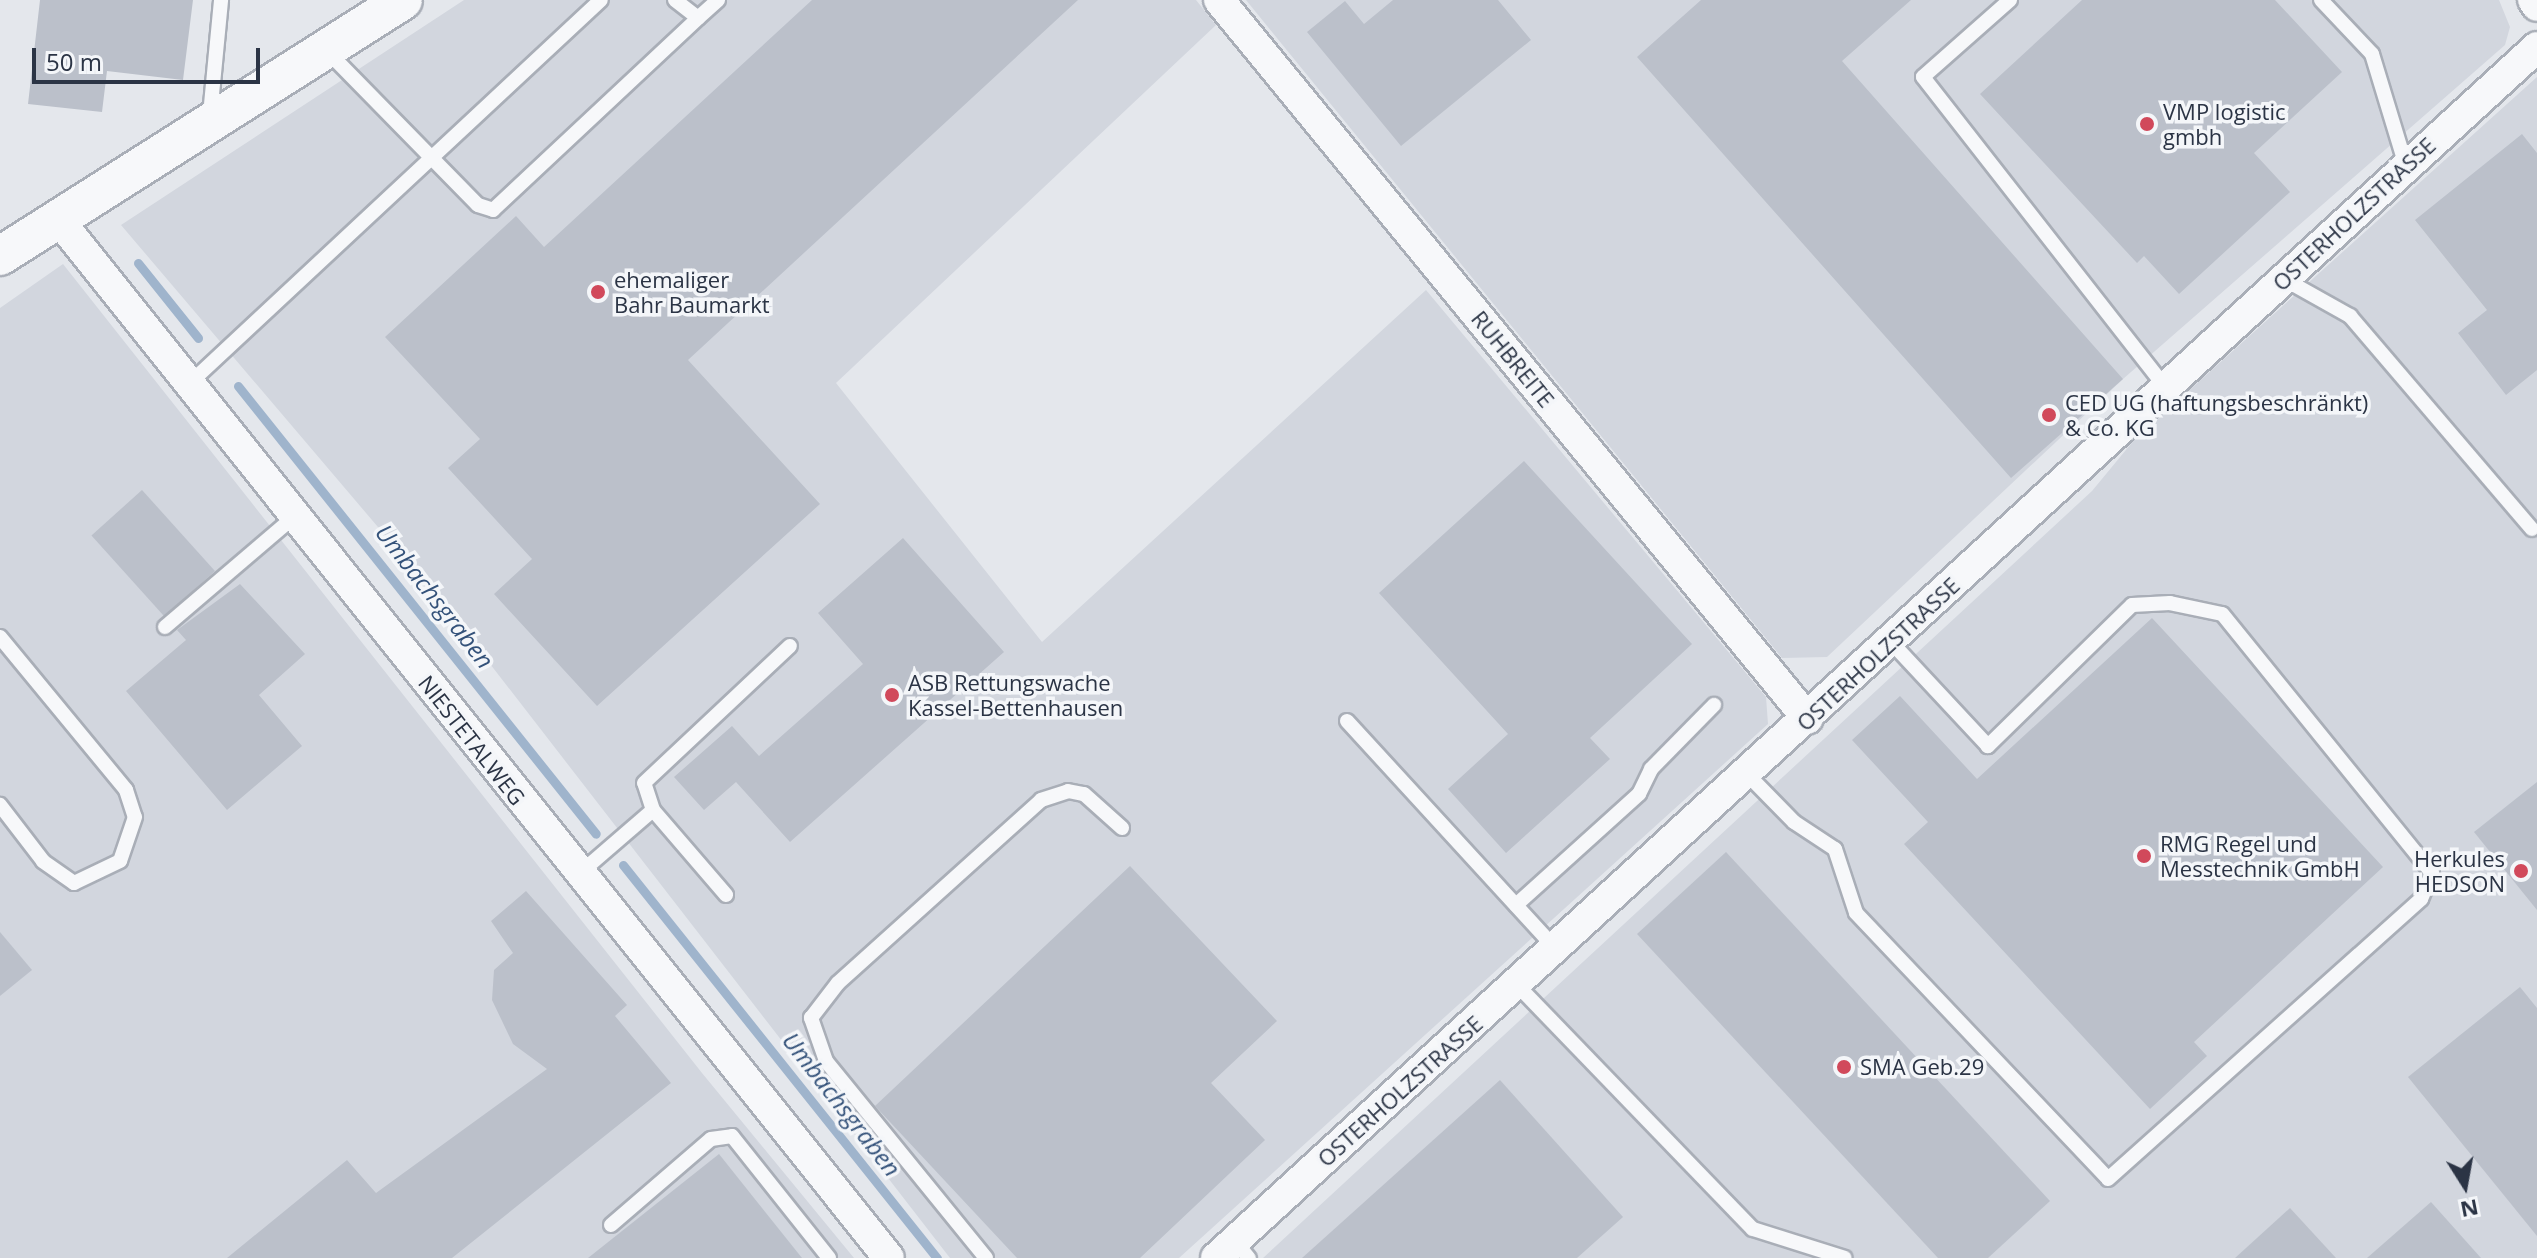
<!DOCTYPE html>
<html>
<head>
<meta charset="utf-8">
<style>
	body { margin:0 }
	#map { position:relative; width:2537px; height:1258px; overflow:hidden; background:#e4e7ec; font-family:"Open Sans",sans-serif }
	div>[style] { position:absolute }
	.built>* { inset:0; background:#d2d6de }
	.stream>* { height:9px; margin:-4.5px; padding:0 4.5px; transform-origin:4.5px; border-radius:4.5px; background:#9fb4cc }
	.building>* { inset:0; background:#bbc0ca; transform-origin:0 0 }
	.roads { filter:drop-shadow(2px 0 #a9aeb7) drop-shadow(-2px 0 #a9aeb7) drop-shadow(0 2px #a9aeb7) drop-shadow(0 -2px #a9aeb7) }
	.service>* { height:14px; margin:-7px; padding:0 7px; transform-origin:7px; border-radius:7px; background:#f7f8fa }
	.minor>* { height:30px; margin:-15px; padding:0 15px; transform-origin:15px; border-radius:15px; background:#f7f8fa }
	.tertiary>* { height:38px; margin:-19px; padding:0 19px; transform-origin:19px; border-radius:19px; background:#f7f8fa }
	.dots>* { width:22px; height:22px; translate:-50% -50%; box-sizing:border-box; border:4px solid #f4f6f9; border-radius:50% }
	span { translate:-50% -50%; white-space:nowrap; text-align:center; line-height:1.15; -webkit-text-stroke:7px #f4f6f9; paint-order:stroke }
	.poi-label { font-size:22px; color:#2b3445 }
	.left { translate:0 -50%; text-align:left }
	.right { translate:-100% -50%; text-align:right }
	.street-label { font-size:22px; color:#2b3445 }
	.water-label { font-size:24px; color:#34527a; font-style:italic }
	.north { position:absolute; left:2425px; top:1146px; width:80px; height:80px; -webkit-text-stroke:6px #f4f6f9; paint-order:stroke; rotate:169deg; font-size:22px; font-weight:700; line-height:32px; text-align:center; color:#2b3445 }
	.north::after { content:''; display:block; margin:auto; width:28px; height:36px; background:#2b3445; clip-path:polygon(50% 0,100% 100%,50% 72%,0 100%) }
	.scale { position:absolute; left:32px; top:48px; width:228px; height:36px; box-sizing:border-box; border:4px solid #2b3445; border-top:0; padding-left:10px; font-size:24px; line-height:28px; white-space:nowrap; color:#2b3445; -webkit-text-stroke:6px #f4f6f9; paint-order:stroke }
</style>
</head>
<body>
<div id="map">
	<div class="built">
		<div style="clip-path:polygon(464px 0,1196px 0,1216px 25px,836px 383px,1042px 642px,1426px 290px,1766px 697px,1768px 724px,1179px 1258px,950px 1258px,446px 607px,121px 225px)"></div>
		<div style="clip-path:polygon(1246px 0,2499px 0,2510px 27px,2505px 45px,2123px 379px,1827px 657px,1782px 658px)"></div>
		<div style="clip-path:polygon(2537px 77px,2537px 1258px,1263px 1258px,2092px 491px,2135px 439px)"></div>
		<div style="clip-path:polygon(63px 264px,702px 1073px,854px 1258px,0 1258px,0 308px)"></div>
	</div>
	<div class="stream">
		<div style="left:138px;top:263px;width:96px;rotate:51.3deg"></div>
		<div style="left:238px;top:386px;width:573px;rotate:51.37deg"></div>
		<div style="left:623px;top:865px;width:503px;rotate:51.38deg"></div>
	</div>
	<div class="building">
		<div style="clip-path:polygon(40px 0,193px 0,183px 80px,107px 71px,102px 112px,28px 104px)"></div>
		<div style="clip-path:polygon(812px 0,1078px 0,688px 360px,820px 504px,597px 706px,494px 594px,532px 559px,448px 468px,480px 439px,385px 337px,516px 216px,544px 247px)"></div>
		<div style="clip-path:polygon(1393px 0,1498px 0,1531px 40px,1401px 146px,1307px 32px,1345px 1px,1364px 24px)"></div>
		<div style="clip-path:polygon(1701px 0,1911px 0,1842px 61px,2123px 379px,2011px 478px,1637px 57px)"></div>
		<div style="clip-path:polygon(2082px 0,2275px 0,2342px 72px,2254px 153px,2290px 192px,2179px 294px,2144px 256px,2137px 263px,1980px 94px)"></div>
		<div style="clip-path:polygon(2522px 134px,2537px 153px,2537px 370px,2506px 395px,2458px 333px,2487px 310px,2415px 220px)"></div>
		<div style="clip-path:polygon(1524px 461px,1692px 644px,1590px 738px,1610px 759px,1506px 853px,1448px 789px,1508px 734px,1379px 593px)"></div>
		<div style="left:142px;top:490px;width:109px;height:68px;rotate:48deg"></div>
		<div style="clip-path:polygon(903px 538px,1004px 652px,790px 842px,736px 782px,704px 810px,674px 777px,732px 726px,759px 756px,863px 664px,818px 613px)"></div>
		<div style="clip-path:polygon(240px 584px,305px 654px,259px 695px,302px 746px,227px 810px,126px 691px,186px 640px,177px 630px)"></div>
		<div style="clip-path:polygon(2152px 618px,2383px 867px,2194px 1042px,2207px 1056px,2150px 1109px,1904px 844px,1928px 822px,1852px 740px,1900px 696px,1977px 779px)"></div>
		<div style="clip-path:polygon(2537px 782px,2537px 910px,2474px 832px)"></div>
		<div style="clip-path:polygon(1726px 852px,2050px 1201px,1988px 1258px,1938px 1258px,1637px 934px)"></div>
		<div style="clip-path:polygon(1130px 866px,1277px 1021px,1211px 1083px,1265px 1140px,1140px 1258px,1017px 1258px,875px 1106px)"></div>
		<div style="clip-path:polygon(526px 891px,627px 1005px,615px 1016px,671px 1083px,452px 1258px,227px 1258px,347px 1160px,376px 1193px,547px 1069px,513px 1044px,492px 1000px,494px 970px,513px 953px,491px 921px)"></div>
		<div style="clip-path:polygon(0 932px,32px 970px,0 996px)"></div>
		<div style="clip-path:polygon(2520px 987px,2537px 1008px,2537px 1236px,2408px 1077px)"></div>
		<div style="clip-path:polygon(1500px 1080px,1623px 1217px,1577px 1258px,1302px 1258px)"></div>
		<div style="clip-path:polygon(719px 1154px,802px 1258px,588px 1258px)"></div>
		<div style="clip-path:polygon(2431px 1202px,2481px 1258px,2367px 1258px)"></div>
		<div style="clip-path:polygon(2290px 1208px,2336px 1258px,2235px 1258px)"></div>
	</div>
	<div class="roads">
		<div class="service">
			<div style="left:675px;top:0;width:29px;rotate:38deg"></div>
			<div style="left:698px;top:18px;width:27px;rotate:-42deg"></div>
			<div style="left:2010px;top:0;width:116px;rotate:138.5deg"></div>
			<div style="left:1923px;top:77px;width:395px;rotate:52deg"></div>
			<div style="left:2321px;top:0;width:74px;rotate:46.6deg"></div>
			<div style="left:2372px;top:54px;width:117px;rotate:73.1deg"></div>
			<div style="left:328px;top:52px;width:214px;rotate:45.6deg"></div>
			<div style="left:478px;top:205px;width:16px;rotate:18deg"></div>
			<div style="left:493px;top:210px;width:281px;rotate:-43.1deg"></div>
			<div style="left:210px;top:115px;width:116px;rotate:-84.5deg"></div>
			<div style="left:2284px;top:279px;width:76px;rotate:29.3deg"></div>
			<div style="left:2350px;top:316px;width:280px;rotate:49.5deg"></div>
			<div style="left:191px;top:382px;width:560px;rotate:-42.98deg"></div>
			<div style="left:165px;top:627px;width:172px;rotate:-40.5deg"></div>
			<div style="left:0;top:637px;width:198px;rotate:50.5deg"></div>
			<div style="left:126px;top:790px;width:28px;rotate:72deg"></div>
			<div style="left:135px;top:817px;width:46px;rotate:108.8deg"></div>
			<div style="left:120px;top:861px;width:51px;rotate:154.4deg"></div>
			<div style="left:74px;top:883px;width:38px;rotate:-145deg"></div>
			<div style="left:43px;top:861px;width:71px;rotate:-127.5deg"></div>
			<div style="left:1347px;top:721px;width:309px;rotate:47.5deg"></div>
			<div style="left:1747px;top:774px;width:67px;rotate:45.6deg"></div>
			<div style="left:1794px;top:822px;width:49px;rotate:33.4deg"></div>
			<div style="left:1835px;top:849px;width:67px;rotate:71.8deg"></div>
			<div style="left:1856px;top:913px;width:366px;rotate:46.5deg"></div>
			<div style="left:2108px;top:1179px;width:420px;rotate:-41.8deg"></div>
			<div style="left:2421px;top:899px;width:28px;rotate:-67deg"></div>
			<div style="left:2432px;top:873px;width:333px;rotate:-129deg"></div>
			<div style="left:2222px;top:614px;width:53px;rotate:-168.1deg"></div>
			<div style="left:2170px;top:603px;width:38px;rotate:177deg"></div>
			<div style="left:2132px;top:605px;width:202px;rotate:135.6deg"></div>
			<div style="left:1988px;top:746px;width:142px;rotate:-133deg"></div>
			<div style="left:653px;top:810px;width:28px;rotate:-108deg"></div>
			<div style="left:644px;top:783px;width:200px;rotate:-43.2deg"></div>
			<div style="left:580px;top:873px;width:96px;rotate:-40.8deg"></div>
			<div style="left:653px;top:810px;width:112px;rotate:49.3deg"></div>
			<div style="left:1516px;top:905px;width:166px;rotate:-42.1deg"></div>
			<div style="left:1639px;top:794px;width:28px;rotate:-64deg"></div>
			<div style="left:1651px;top:769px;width:90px;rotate:-45.5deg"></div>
			<div style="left:1517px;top:985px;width:339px;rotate:46deg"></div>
			<div style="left:1753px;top:1229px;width:96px;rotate:17.5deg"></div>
			<div style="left:611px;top:1225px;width:132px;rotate:-40.7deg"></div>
			<div style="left:711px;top:1139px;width:21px;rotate:-8deg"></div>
			<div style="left:732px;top:1136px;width:156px;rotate:51.5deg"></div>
			<div style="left:1235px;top:1241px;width:22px;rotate:51deg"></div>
			<div style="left:986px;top:1258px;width:254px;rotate:-129.1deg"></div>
			<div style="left:826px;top:1061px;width:46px;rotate:-109.2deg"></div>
			<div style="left:811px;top:1018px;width:44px;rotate:-52.4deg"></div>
			<div style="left:838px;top:983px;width:273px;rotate:-42deg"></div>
			<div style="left:1041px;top:800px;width:28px;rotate:-18deg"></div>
			<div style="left:1068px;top:791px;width:16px;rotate:11deg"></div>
			<div style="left:1084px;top:794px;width:51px;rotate:41.8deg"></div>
		</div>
		<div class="minor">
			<div style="left:1219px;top:0;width:929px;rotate:50.68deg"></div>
			<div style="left:2533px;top:0;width:7px;rotate:56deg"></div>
			<div style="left:58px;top:219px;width:1330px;rotate:51.35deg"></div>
			<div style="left:1216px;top:1258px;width:1792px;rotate:-42.51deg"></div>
		</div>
		<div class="tertiary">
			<div style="left:0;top:256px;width:477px;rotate:-32.4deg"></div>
		</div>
	</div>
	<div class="dots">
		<div style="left:2147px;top:124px;background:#d1495b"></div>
		<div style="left:598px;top:292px;background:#d1495b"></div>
		<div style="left:2049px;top:415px;background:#d1495b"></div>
		<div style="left:892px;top:695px;background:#d1495b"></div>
		<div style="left:2144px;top:856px;background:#d1495b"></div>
		<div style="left:2521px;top:871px;background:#d1495b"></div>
		<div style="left:1844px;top:1067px;background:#d1495b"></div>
	</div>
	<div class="poi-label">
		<span class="left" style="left:2163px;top:124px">VMP logistic<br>gmbh</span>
		<span class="left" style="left:614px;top:292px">ehemaliger<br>Bahr Baumarkt</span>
		<span class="left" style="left:2065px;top:415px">CED UG (haftungsbeschränkt)<br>&amp; Co. KG</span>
		<span class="left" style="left:908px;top:695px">ASB Rettungswache<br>Kassel-Bettenhausen</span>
		<span class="left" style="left:2160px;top:856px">RMG Regel und<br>Messtechnik GmbH</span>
		<span class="right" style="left:2505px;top:871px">Herkules<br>HEDSON</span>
		<span class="left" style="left:1860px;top:1067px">SMA Geb.29</span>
	</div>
	<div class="street-label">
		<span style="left:2354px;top:214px;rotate:-43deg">OSTERHOLZSTRASSE</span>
		<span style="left:1513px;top:359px;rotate:51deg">RUHBREITE</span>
		<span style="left:1878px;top:654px;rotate:-43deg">OSTERHOLZSTRASSE</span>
		<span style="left:472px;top:740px;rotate:52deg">NIESTETALWEG</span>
		<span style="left:1400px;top:1091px;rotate:-42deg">OSTERHOLZSTRASSE</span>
	</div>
	<div class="water-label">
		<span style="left:435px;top:596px;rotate:52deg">Umbachsgraben</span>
		<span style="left:842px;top:1104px;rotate:52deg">Umbachsgraben</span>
	</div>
	<div class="north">N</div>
	<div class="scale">50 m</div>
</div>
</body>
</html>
